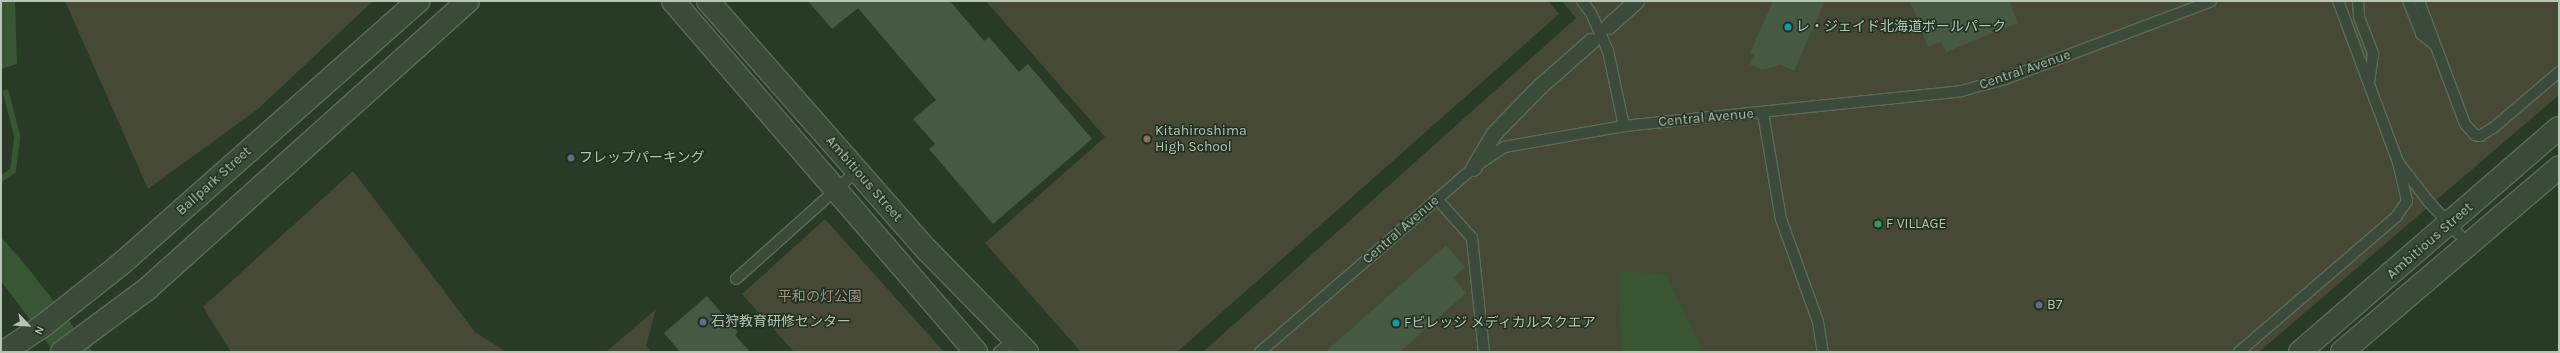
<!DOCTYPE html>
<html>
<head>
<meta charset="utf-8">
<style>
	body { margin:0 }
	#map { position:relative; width:2560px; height:353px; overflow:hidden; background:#293a26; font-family:Karla,"Noto Sans JP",sans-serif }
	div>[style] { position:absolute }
	.green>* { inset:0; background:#464936 }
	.water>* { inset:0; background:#385634 }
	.stream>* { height:5.5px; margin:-2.75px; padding:0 2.75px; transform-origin:2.75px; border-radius:2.75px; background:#385634 }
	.building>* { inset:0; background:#455943 }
	.roads { filter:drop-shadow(1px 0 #5b6b5a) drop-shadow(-1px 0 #5b6b5a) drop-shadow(0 1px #5b6b5a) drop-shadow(0 -1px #5b6b5a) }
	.service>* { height:10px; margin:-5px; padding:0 5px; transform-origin:5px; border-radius:5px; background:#3b4a39 }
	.pedestrian>* { height:15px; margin:-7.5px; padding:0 7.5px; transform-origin:7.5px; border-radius:7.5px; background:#3b4a39 }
	.tertiary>* { height:22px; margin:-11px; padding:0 11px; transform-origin:11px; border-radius:11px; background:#3b4a39 }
	.dots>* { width:11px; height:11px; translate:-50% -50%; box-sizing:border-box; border:2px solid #202f1f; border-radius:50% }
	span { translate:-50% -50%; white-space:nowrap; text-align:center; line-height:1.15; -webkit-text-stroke:3px #202f1f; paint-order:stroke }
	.poi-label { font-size:14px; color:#b6c6b5 }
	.left { translate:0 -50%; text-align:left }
	.street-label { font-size:14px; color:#b6c6b5 }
	.park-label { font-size:14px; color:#a49585 }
	.frame { position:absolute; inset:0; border:2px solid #b6c6b5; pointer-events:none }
	.north { position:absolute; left:8px; top:305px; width:40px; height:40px; -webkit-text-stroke:3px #202f1f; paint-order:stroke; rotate:115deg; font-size:11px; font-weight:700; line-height:16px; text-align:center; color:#b6c6b5 }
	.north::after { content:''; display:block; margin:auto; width:14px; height:18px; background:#b6c6b5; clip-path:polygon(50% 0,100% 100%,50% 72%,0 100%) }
</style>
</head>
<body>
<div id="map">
	<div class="green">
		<div style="clip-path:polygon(65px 1px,373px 1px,258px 109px,148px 189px)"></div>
		<div style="clip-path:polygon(986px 1px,1548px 1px,1559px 14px,1177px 352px,1081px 352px,985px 243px,1105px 137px)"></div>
		<div style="clip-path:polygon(1562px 1px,2559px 1px,2559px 95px,2259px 352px,1203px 352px,1576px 18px)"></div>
		<div style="clip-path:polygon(353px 171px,475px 332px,506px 352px,231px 352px,203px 307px)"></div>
		<div style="clip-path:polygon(825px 219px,944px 352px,794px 352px,742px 294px)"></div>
		<div style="clip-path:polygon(656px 309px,646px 346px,652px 352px,606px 352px)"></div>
	</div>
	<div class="water">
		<div style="clip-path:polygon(1px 1px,15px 1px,17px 64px,1px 69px)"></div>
		<div style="clip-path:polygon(1px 237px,28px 268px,93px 352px,54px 352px,1px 281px)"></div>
		<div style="clip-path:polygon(1619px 271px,1666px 274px,1703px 352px,1621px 352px)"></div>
	</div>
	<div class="stream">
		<div style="left:1px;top:179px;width:14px;rotate:-34deg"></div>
		<div style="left:13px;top:171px;width:35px;rotate:-83deg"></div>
		<div style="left:17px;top:136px;width:44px;rotate:-104.3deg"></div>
	</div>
	<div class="building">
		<div style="clip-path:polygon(808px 1px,950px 1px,984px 41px,989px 37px,1019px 72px,1028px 64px,1092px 139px,993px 224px,929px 149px,935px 144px,913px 119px,936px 100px,858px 8px,832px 29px)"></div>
		<div style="clip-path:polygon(1773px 1px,1825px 1px,1794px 71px,1781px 65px,1762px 70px,1749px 64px,1754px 55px,1750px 53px)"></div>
		<div style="clip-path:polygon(1910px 1px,2009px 1px,2018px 23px,1946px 52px,1941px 42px,1928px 47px)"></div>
		<div style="clip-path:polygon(1446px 245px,1465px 267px,1453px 278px,1466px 293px,1400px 352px,1325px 352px)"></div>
		<div style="clip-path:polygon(707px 296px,738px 332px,735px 335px,750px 352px,680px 352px,664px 333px)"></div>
	</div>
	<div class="roads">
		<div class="service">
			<div style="left:1582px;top:1px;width:15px;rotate:53deg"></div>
			<div style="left:1591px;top:13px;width:42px;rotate:65.9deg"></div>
			<div style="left:1608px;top:51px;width:77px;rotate:78deg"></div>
			<div style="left:2358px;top:1px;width:16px;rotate:86deg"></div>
			<div style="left:2359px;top:17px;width:40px;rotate:69deg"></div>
			<div style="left:2373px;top:54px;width:27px;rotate:98deg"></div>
			<div style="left:2408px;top:1px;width:35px;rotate:68deg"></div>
			<div style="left:2421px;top:34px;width:16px;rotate:38deg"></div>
			<div style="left:2419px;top:1px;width:131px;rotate:69.5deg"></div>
			<div style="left:2465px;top:124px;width:15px;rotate:48deg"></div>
			<div style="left:2475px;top:135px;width:5px;rotate:11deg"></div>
			<div style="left:2480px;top:136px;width:15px;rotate:-32deg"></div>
			<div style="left:2493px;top:128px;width:87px;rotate:-40.3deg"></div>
			<div style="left:1763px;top:113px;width:108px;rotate:80.4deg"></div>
			<div style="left:1781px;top:219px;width:109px;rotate:70.2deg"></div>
			<div style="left:1818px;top:322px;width:30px;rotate:81deg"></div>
			<div style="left:2398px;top:162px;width:49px;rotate:52.4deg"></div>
			<div style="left:2428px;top:201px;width:59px;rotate:47.1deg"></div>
			<div style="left:1437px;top:199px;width:52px;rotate:48.1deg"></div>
			<div style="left:1472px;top:238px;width:115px;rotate:84deg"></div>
			<div style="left:736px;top:279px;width:162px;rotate:-41.8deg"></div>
			<div style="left:999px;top:352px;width:21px;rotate:-39deg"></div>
			<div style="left:1260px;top:352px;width:281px;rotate:-40.8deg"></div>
			<div style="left:1473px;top:168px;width:37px;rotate:-34deg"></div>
			<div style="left:1504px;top:147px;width:122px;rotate:-9.9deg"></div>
			<div style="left:1624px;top:126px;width:339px;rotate:-5.9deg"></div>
			<div style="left:1961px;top:91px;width:46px;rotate:-15.3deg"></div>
			<div style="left:2005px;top:79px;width:220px;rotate:-20.7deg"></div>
			<div style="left:2239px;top:352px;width:207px;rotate:-40.7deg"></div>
			<div style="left:2396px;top:217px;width:19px;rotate:-55deg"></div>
			<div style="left:2407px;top:201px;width:40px;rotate:-103deg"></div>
			<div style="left:2398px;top:162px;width:172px;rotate:-110.4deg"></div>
		</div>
		<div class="pedestrian">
			<div style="left:1608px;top:26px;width:38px;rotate:-42deg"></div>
			<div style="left:1473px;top:168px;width:41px;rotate:-59deg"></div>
			<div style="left:1494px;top:133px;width:66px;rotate:-45.6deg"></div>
			<div style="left:1540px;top:86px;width:68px;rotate:-41.4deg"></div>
		</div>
		<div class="tertiary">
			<div style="left:673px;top:1px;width:464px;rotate:49.2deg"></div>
			<div style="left:708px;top:1px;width:332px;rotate:48.7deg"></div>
			<div style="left:927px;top:250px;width:143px;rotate:45.6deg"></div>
			<div style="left:4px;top:352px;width:48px;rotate:-34deg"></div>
			<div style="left:44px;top:325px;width:98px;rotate:-38.4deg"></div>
			<div style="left:121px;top:264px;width:397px;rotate:-41.5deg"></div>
			<div style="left:62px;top:352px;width:106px;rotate:-36.5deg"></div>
			<div style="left:147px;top:289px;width:431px;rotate:-41.9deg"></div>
			<div style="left:2300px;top:352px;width:342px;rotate:-40.9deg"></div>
			<div style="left:2342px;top:352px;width:285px;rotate:-40.4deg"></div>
		</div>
	</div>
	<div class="dots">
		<div style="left:1788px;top:27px;background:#0f9aa8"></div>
		<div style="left:1147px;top:139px;background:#8d6e63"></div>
		<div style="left:571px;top:158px;background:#5c6f8a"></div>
		<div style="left:1878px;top:224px;background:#2e9e5b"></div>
		<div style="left:2039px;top:305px;background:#5c6f8a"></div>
		<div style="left:703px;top:322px;background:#5c6f8a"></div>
		<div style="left:1396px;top:323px;background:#0f9aa8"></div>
	</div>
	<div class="poi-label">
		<span class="left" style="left:1796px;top:27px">レ・ジェイド北海道ボールパーク</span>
		<span class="left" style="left:1155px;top:139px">Kitahiroshima<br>High School</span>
		<span class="left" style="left:579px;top:158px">フレップパーキング</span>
		<span class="left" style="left:1886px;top:224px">F VILLAGE</span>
		<span class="left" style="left:2047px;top:305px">B7</span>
		<span class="left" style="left:711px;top:322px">石狩教育研修センター</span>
		<span class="left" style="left:1404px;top:323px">Fビレッジ メディカルスクエア</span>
	</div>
	<div class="street-label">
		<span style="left:2025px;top:70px;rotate:-19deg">Central Avenue</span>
		<span style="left:1706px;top:118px;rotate:-5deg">Central Avenue</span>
		<span style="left:864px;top:179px;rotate:49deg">Ambitious Street</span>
		<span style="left:214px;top:181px;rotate:-42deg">Ballpark Street</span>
		<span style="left:1401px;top:230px;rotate:-41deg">Central Avenue</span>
		<span style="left:2430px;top:241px;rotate:-41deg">Ambitious Street</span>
	</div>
	<div class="park-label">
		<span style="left:820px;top:297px">平和の灯公園</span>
	</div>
	<div class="frame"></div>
	<div class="north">N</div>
</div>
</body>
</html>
